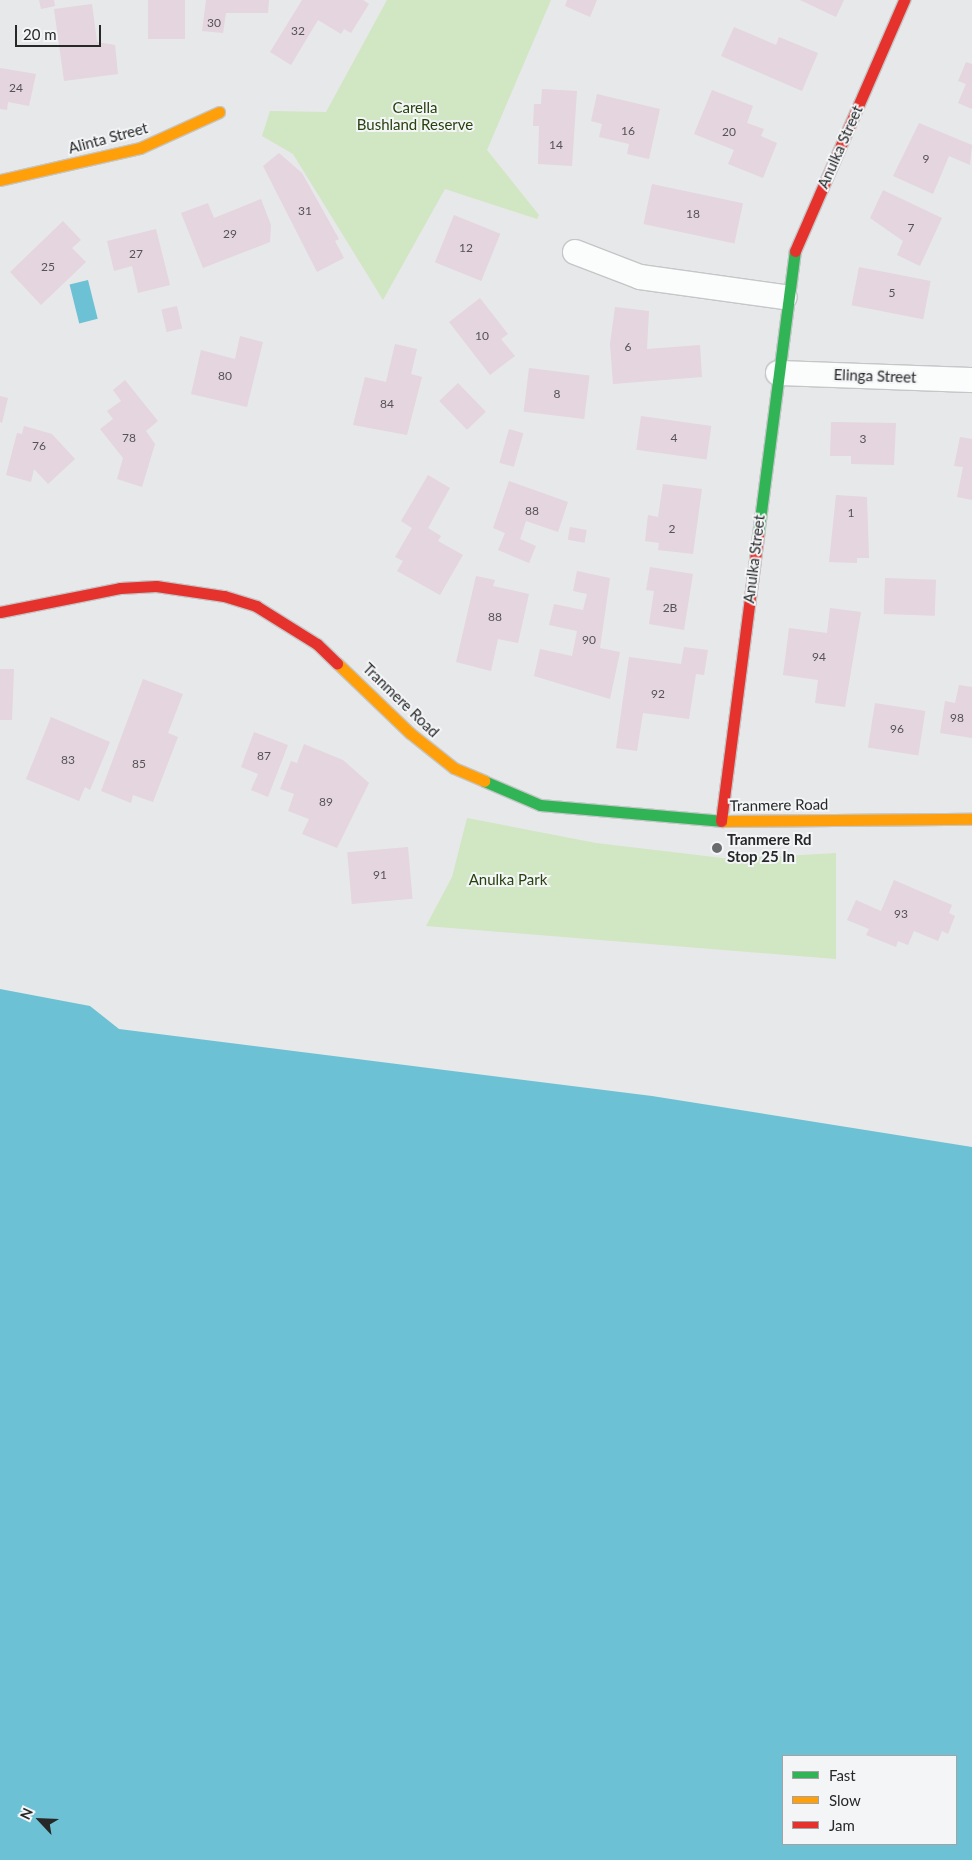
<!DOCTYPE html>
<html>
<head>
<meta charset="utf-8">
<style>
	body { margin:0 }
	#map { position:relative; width:972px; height:1860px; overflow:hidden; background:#e7e8e9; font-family:Lato,sans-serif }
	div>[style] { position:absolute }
	.green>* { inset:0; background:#d1e6c2 }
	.water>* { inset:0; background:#6cc1d4; transform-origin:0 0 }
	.building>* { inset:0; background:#e4d5de; transform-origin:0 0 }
	.roads { filter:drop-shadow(1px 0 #c5c6c7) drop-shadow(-1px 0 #c5c6c7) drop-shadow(0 1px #c5c6c7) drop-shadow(0 -1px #c5c6c7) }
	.street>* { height:24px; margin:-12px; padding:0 12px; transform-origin:12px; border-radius:12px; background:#fbfcfc }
	.fast>* { height:11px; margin:-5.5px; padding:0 5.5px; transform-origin:5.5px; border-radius:5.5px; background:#30b455 }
	.slow>* { height:11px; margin:-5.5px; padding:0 5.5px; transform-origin:5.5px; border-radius:5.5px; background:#ff9f0a }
	.jam>* { height:11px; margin:-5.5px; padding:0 5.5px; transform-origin:5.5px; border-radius:5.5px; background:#e5322d }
	.dots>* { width:14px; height:14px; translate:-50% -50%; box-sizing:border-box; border:2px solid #f3f5f7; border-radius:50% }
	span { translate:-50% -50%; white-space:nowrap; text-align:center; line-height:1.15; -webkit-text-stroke:4px #f3f5f7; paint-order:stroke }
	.number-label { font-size:12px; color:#565356 }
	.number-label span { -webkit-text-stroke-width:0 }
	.park-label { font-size:15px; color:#27410c }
	.street-label { font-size:15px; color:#272828 }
	.poi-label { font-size:15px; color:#272828; font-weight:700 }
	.left { translate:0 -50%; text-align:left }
	.legend { position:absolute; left:782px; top:1755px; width:175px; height:90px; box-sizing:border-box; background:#f3f5f7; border:1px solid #a1a3a4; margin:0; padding:6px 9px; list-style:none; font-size:15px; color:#272828 }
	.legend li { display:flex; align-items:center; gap:10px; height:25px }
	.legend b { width:25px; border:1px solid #a1a3a4 }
	.north { position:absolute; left:15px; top:1795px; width:50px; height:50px; -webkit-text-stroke:4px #f3f5f7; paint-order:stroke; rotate:295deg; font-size:14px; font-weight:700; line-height:20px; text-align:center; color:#272828 }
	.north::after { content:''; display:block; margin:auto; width:18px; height:22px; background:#272828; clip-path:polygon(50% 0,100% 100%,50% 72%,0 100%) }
	.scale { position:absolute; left:15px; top:25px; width:86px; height:22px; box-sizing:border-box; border:2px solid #272828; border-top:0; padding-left:6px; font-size:15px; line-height:18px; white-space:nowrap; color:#272828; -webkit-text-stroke:4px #f3f5f7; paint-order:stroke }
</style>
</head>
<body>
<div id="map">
	<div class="green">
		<div style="clip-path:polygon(387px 0,551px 0,487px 150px,539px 215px,537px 219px,445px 189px,383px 300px,293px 154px,262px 136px,270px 111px,326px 112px)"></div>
		<div style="clip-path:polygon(467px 818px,596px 843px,731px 859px,836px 853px,836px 959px,426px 926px,452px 877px)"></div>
	</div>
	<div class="water">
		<div style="left:88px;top:280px;width:40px;height:19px;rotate:76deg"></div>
		<div style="clip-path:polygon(evenodd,0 989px,90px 1006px,119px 1029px,652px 1096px,972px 1147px,972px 1860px,0 1860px,0 989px,956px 1756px,956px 1844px,783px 1844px,783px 1756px,956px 1756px)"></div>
	</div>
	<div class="building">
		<div style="clip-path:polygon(39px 0,54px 0,55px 6px,41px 9px)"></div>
		<div style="left:148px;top:0;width:37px;height:39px"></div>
		<div style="clip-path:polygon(206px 0,269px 0,268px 13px,226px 13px,223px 33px,202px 31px)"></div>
		<div style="clip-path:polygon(302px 0,363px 0,369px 4px,351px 33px,344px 29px,341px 34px,318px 20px,291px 65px,270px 52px)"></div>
		<div style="clip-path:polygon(567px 0,597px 0,590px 17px,565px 6px)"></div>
		<div style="clip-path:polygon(800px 0,844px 0,836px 17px)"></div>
		<div style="clip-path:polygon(92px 4px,97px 42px,115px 45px,118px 74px,64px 81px,54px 9px)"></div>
		<div style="clip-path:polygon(734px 27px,776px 45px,779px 37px,818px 53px,802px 91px,721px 56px)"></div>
		<div style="clip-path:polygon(966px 62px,972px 64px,972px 109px,958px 103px,966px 84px,958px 81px)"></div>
		<div style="clip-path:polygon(0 68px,36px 74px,29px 106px,8px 102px,7px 110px,0 109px)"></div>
		<div style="clip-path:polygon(542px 89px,577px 91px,572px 166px,538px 164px,539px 126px,533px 126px,534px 104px,541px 104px)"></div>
		<div style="clip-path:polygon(712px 90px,753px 106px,747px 123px,764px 129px,761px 136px,777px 143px,763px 178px,728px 164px,734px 150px,694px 134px)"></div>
		<div style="clip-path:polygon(597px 94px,660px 109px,649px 159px,627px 154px,629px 144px,599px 137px,602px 124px,591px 121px)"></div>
		<div style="clip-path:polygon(919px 123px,972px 145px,970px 165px,949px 156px,933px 194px,893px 176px)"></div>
		<div style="clip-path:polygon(279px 153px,302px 173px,339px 239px,335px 241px,344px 258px,317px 272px,263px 166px)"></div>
		<div style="left:652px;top:184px;width:93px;height:41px;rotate:12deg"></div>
		<div style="clip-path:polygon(883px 190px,942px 218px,920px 266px,897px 255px,903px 241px,870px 218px)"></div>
		<div style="clip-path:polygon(261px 199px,271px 225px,270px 242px,203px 268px,181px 213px,208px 203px,214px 218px)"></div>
		<div style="left:454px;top:215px;width:50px;height:51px;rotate:22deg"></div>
		<div style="clip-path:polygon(63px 221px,81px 240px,72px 248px,86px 262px,41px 305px,10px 272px)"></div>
		<div style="clip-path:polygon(156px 229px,170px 285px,138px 293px,132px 266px,114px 271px,107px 241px)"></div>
		<div style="left:859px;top:267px;width:73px;height:39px;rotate:11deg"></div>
		<div style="clip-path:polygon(480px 298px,508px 334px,501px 339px,515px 356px,490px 375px,449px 322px)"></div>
		<div style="left:177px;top:306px;width:23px;height:16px;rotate:77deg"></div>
		<div style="clip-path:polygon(615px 307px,649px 311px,647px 349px,700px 345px,702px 377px,613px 384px,610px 344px)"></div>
		<div style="clip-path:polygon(240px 336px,263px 342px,247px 407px,191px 394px,201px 350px,235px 359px)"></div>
		<div style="clip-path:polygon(395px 344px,417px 349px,411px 374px,422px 377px,407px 435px,353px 425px,365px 377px,386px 382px)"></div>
		<div style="left:529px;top:368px;width:61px;height:44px;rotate:7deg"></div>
		<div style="clip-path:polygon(125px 380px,158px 421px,146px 431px,155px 444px,142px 487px,117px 479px,123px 458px,100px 429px,113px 419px,107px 411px,121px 401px,113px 390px)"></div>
		<div style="left:458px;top:383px;width:40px;height:26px;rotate:46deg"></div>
		<div style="clip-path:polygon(0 396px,8px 398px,2px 423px,0 422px)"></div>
		<div style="left:641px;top:416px;width:71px;height:34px;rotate:8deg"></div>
		<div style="clip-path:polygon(831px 422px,896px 423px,894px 465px,851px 464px,851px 456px,830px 456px)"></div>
		<div style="clip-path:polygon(24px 426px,52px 434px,75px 459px,48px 484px,34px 469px,31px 482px,6px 475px,17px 433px,22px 434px)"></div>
		<div style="left:509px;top:429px;width:15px;height:35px;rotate:16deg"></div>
		<div style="clip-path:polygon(960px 437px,972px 439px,972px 500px,957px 497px,963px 467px,954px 466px)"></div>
		<div style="clip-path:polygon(428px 475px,450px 488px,428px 528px,441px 536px,438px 541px,463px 555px,440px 595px,397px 571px,403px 561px,395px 557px,412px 528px,401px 521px)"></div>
		<div style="clip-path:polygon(509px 481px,568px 502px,558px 532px,526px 521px,520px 539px,536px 546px,529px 563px,498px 550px,505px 533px,493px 528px)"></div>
		<div style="clip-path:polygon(663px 484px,702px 489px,693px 554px,658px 550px,659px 543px,645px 541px,648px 515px,658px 517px)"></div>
		<div style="clip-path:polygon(836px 495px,867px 497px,869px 558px,857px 558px,857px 563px,829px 562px)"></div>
		<div style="left:570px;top:527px;width:17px;height:13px;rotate:10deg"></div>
		<div style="clip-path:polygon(650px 567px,693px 574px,684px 630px,649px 624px,654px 591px,646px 590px)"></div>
		<div style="clip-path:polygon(577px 571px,610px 578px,600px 648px,620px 652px,610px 699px,534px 676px,540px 649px,572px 656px,577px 631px,549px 625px,554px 604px,583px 610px,587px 594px,573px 591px)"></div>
		<div style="clip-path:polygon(476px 576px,495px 580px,493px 586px,529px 594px,518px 643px,498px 639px,491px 671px,456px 662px)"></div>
		<div style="left:885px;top:578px;width:51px;height:36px;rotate:2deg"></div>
		<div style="clip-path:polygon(830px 608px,861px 612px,845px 707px,815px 703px,818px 680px,783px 675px,789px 628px,827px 633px)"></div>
		<div style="clip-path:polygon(684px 647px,708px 650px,704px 675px,696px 674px,689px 719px,643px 713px,637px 751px,616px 748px,629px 657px,681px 664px)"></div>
		<div style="clip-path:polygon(0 669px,14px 669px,12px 720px,0 720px)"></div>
		<div style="clip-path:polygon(143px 679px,183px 694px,168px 733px,178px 737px,153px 802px,133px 795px,131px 803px,101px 791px)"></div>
		<div style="clip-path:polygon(959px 685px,972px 687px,972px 738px,940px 733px,945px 701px,955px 703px)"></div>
		<div style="left:875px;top:703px;width:51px;height:45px;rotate:9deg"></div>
		<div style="clip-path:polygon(51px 717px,110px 742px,90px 790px,85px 787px,79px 801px,26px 779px)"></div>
		<div style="clip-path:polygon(254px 732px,288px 745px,268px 797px,251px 790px,258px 774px,241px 767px)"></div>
		<div style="clip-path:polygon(304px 744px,343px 760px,369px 783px,337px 848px,302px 834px,309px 819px,288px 811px,294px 794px,280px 789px,291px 761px,297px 763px)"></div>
		<div style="left:408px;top:847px;width:52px;height:61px;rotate:85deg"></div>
		<div style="clip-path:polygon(894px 880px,952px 905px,949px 913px,955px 916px,948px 934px,942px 931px,938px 941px,914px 931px,908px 945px,898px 941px,896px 947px,866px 935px,869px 929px,847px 920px,856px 900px,881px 911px)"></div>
	</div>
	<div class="roads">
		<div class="street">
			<div style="left:575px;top:252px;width:70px;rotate:21deg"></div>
			<div style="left:640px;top:277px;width:146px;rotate:7.9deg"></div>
			<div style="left:778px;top:373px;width:194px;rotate:2.1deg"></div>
		</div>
		<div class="fast">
			<div style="left:758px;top:535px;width:286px;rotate:-82.6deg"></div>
			<div style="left:484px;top:781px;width:61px;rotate:23.2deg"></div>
			<div style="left:540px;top:805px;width:184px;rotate:5deg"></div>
		</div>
		<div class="slow">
			<div style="left:0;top:180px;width:144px;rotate:-12.9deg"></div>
			<div style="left:140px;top:148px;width:87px;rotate:-24.5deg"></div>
			<div style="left:337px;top:663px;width:101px;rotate:43.8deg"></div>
			<div style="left:410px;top:733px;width:56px;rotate:38.5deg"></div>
			<div style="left:454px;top:768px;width:33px;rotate:23deg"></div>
			<div style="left:723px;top:821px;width:249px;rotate:-0.5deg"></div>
		</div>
		<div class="jam">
			<div style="left:795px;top:251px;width:274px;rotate:-66.5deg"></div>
			<div style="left:0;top:612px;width:122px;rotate:-11.3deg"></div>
			<div style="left:120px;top:588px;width:36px;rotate:-3deg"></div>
			<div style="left:156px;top:586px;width:69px;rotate:8.4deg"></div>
			<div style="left:224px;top:596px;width:34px;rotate:17deg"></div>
			<div style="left:256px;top:606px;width:72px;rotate:31.9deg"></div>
			<div style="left:317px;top:644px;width:28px;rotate:44deg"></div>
			<div style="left:721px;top:821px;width:288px;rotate:-82.6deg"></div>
		</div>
	</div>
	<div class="dots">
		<div style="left:717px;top:848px;background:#6a6b6c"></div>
	</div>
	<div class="number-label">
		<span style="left:214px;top:23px">30</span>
		<span style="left:298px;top:31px">32</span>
		<span style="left:16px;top:88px">24</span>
		<span style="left:628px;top:131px">16</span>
		<span style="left:729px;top:132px">20</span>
		<span style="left:556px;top:145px">14</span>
		<span style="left:926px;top:159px">9</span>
		<span style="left:305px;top:211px">31</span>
		<span style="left:693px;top:214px">18</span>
		<span style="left:911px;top:228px">7</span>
		<span style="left:230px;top:234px">29</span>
		<span style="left:466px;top:248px">12</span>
		<span style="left:136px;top:254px">27</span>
		<span style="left:48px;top:267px">25</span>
		<span style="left:892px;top:293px">5</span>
		<span style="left:482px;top:336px">10</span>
		<span style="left:628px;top:347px">6</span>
		<span style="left:225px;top:376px">80</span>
		<span style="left:557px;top:394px">8</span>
		<span style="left:387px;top:404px">84</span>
		<span style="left:129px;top:438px">78</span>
		<span style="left:674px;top:438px">4</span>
		<span style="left:863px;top:439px">3</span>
		<span style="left:39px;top:446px">76</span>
		<span style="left:532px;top:511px">88</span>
		<span style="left:851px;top:513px">1</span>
		<span style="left:672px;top:529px">2</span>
		<span style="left:670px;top:608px">2B</span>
		<span style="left:495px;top:617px">88</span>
		<span style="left:589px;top:640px">90</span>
		<span style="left:819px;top:657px">94</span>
		<span style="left:658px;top:694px">92</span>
		<span style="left:957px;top:718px">98</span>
		<span style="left:897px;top:729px">96</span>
		<span style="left:264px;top:756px">87</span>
		<span style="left:68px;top:760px">83</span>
		<span style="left:139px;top:764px">85</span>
		<span style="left:326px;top:802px">89</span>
		<span style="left:380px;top:875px">91</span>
		<span style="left:901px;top:914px">93</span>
	</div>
	<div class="park-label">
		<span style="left:415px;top:116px">Carella<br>Bushland Reserve</span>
		<span style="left:508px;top:880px">Anulka Park</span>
	</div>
	<div class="street-label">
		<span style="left:108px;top:138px;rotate:-15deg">Alinta Street</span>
		<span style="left:840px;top:147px;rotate:-66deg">Anulka Street</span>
		<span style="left:875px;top:376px;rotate:2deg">Elinga Street</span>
		<span style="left:754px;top:559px;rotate:-83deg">Anulka Street</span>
		<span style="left:401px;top:700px;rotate:44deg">Tranmere Road</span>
		<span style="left:779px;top:805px;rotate:-1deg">Tranmere Road</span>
	</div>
	<div class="poi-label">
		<span class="left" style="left:727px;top:848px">Tranmere Rd<br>Stop 25 In</span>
	</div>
	<ul class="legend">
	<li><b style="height:6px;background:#30b455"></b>Fast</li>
	<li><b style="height:6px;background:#ff9f0a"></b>Slow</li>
	<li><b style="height:6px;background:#e5322d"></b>Jam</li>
	</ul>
	<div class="north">N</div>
	<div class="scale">20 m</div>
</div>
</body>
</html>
